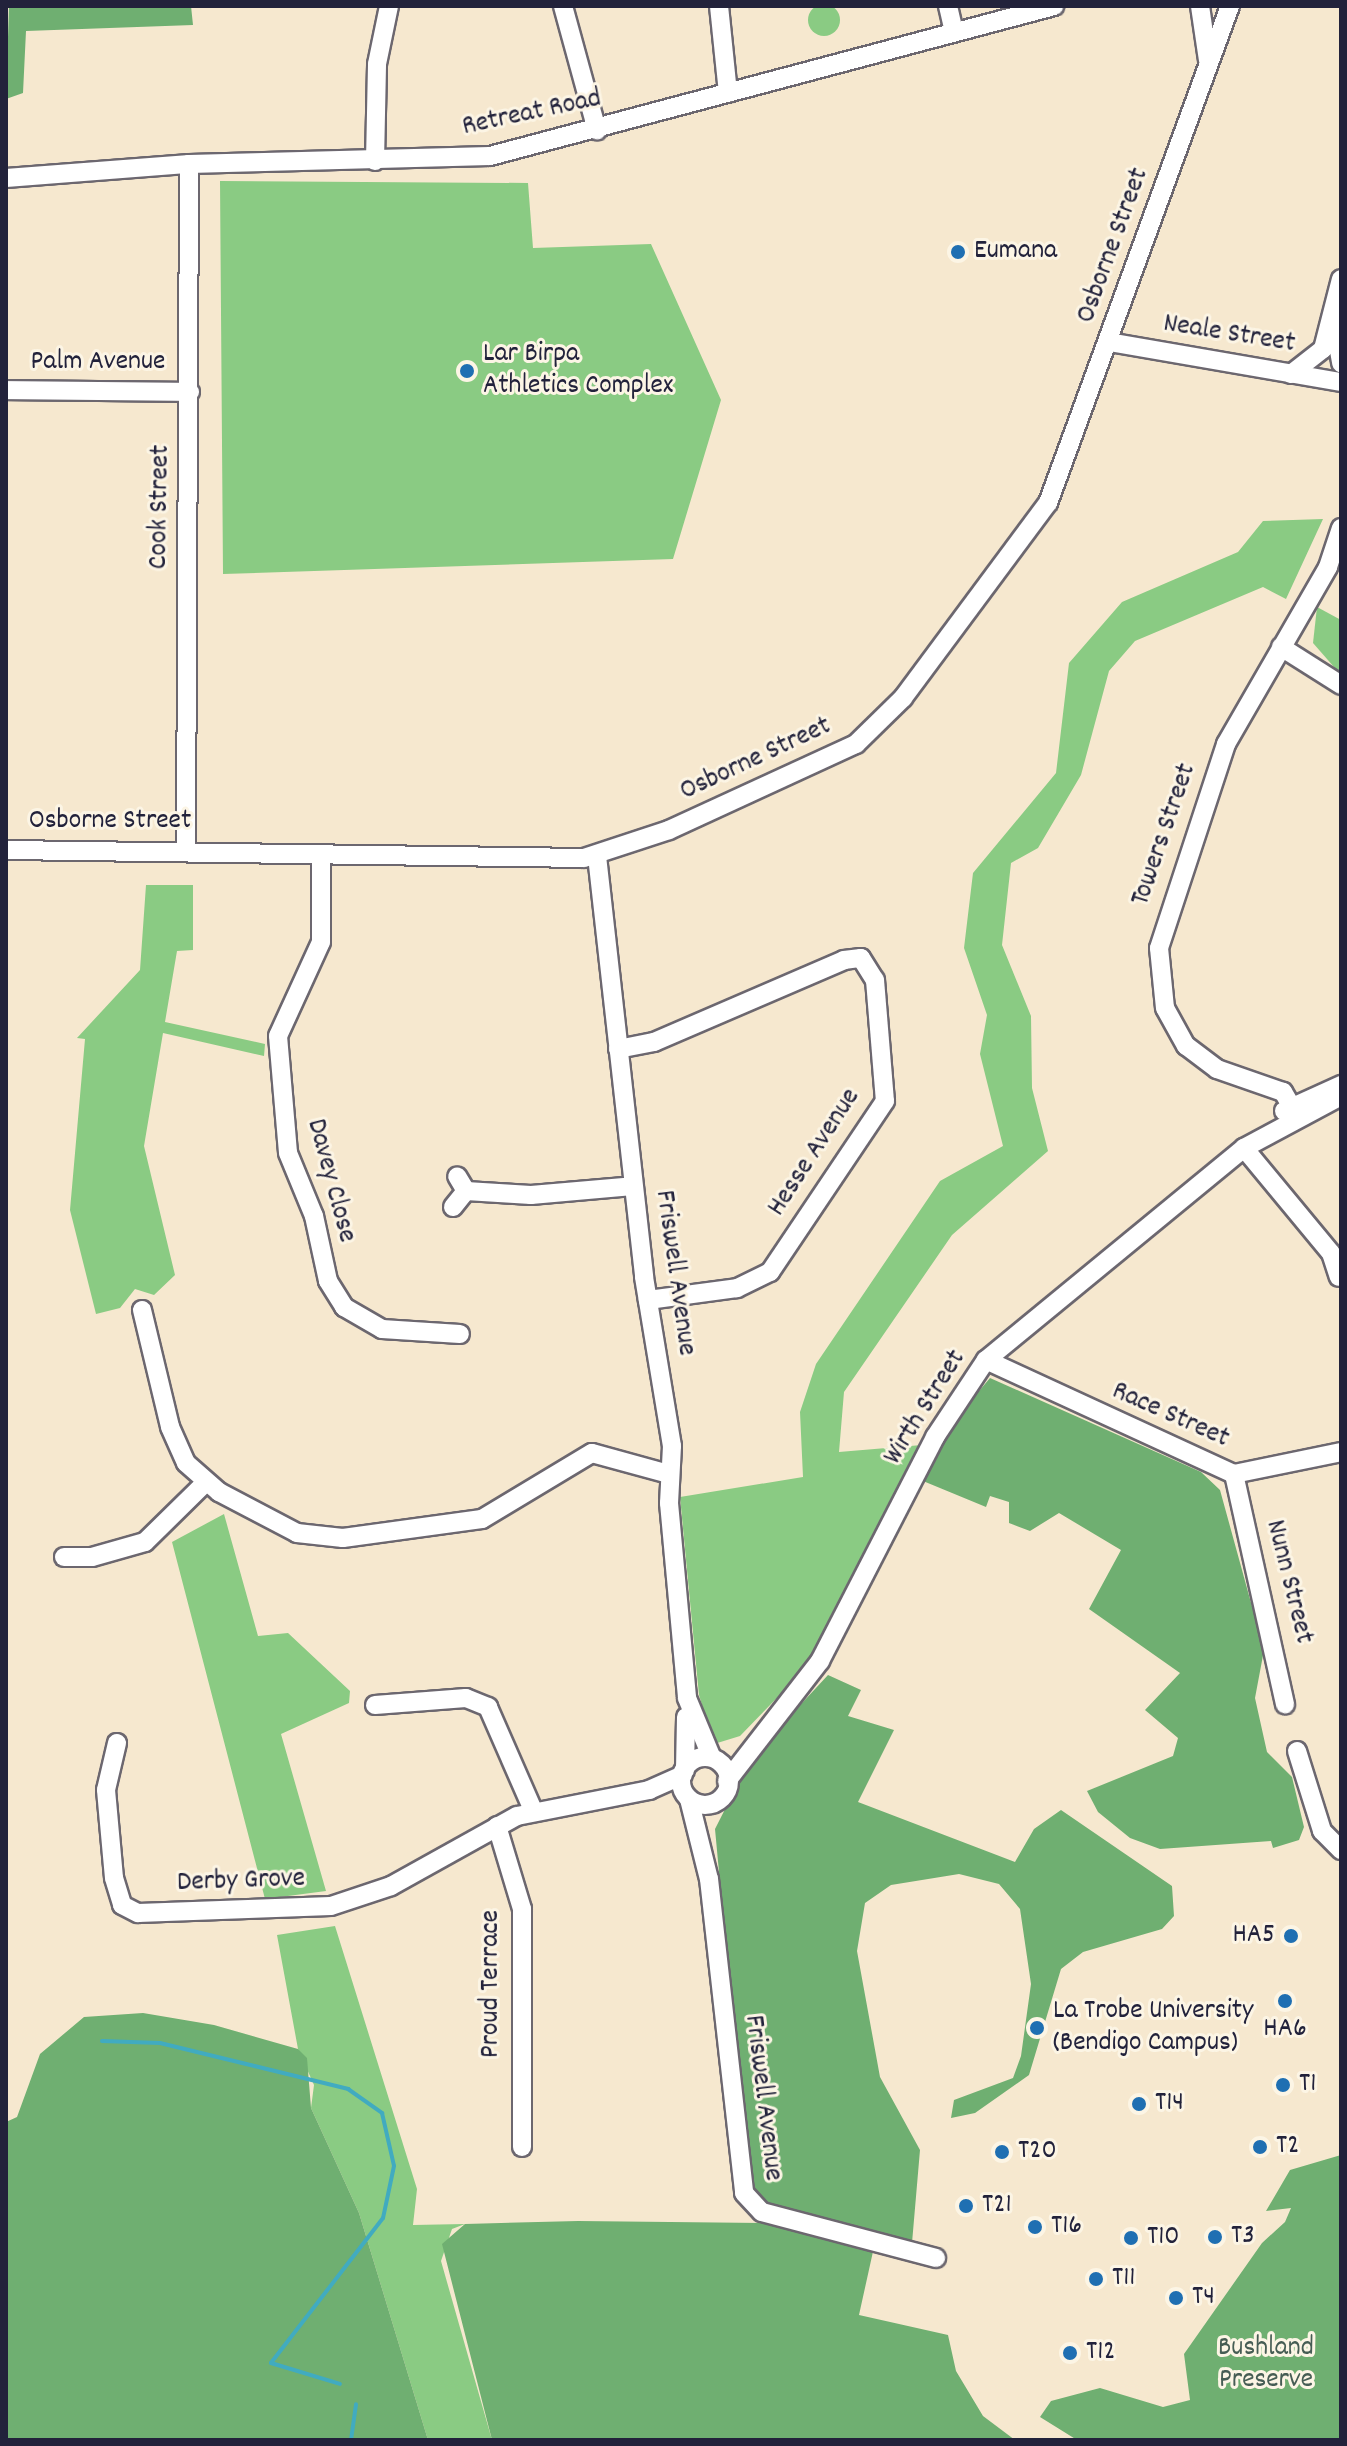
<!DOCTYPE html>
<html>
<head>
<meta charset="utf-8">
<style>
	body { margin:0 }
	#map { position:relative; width:1347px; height:2446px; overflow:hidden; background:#f6e8cf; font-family:Dekko,sans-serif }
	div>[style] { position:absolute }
	.green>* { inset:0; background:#8acb83 }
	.round { border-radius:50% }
	.forest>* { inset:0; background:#6faf71 }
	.stream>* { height:4px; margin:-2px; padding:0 2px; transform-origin:2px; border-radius:2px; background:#41abc0 }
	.roads { filter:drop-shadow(2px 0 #6c676f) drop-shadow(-2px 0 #6c676f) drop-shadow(0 2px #6c676f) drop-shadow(0 -2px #6c676f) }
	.minor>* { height:18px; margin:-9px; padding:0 9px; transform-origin:9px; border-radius:9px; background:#fff }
	.minor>.ring { margin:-9px; padding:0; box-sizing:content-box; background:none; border:18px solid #fff; border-radius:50% }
	.dots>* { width:22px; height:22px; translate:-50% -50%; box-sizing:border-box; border:4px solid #fcf5e5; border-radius:50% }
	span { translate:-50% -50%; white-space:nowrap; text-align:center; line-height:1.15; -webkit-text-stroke:6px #fcf5e5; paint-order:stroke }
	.street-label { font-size:28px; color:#22223b }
	.poi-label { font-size:28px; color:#22223b }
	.left { translate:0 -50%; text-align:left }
	.right { translate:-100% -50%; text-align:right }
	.park-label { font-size:28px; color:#465d54 }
	.frame { position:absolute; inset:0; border:8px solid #22223b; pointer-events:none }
</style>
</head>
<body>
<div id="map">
	<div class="green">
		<div class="round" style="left:808px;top:4px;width:32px;height:32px"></div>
		<div style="clip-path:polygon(220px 181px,528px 183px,533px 248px,651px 244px,721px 400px,673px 559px,223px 574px)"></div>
		<div style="clip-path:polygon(1323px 519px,1286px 599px,1263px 587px,1135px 641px,1109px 671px,1081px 775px,1038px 848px,1011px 863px,1002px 945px,1031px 1016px,1032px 1088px,1048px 1151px,952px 1235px,844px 1392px,839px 1452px,922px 1445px,806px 1668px,740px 1736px,714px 1744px,699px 1695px,680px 1497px,803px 1477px,800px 1412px,816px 1364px,940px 1181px,1003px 1146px,980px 1054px,987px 1015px,964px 948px,973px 873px,1056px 773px,1069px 663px,1122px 602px,1238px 552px,1263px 521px)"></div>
		<div style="clip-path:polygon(1317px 607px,1341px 620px,1341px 675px,1313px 643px)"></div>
		<div style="clip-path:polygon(146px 885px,193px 885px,193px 950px,177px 951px,165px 1022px,265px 1044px,264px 1056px,163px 1033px,144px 1146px,175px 1275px,154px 1295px,135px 1289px,120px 1308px,96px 1314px,70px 1210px,85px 1039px,77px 1038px,140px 970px)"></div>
		<div style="clip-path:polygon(224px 1514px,258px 1636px,288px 1633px,350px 1691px,349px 1703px,281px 1734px,326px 1891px,265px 1899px,172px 1542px)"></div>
		<div style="clip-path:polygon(335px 1926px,417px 2189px,413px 2225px,465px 2224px,452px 2229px,441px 2261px,492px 2440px,428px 2440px,359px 2213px,311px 2108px,314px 2085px,298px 2049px,277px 1935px)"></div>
	</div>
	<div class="forest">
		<div style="clip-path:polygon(9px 6px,191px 6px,193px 25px,26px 31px,23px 93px,6px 99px)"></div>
		<div style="clip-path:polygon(990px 1378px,1201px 1472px,1220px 1490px,1264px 1650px,1255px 1698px,1267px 1752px,1292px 1777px,1304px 1827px,1299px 1840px,1273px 1848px,1271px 1841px,1160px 1849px,1130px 1838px,1098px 1812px,1087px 1791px,1173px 1756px,1178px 1738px,1145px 1710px,1180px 1673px,1089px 1609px,1121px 1550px,1059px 1513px,1030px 1531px,1009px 1523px,1009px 1502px,990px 1496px,986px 1507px,923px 1481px,958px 1416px)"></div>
		<div style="clip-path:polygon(828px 1675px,861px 1690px,848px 1716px,894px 1730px,858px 1802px,1015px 1862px,1034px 1829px,1061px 1810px,1172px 1886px,1174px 1916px,1162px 1929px,1083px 1952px,1061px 1969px,1029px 2075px,975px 2113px,951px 2118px,954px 2100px,1013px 2078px,1021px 2056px,1031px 1984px,1020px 1909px,999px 1884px,959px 1874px,891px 1885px,865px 1903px,857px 1951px,880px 2077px,920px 2150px,912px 2243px,766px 2204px,753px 2194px,747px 2173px,715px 1829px,751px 1758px)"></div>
		<div style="clip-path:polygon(143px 2013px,214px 2025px,298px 2049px,307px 2058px,311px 2108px,359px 2213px,428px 2440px,6px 2440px,6px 2122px,17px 2117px,40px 2054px,84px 2017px)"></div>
		<div style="clip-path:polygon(1341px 2155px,1341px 2440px,1077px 2440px,1040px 2417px,1051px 2401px,1100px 2388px,1163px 2407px,1190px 2400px,1184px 2354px,1262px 2243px,1285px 2222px,1291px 2208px,1266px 2211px,1290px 2170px)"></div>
		<div style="clip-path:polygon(578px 2221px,762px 2223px,874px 2247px,859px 2315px,948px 2335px,956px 2371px,983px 2416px,1015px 2440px,492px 2440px,442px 2244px,465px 2224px)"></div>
	</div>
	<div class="stream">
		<div style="left:102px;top:2041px;width:58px;rotate:2deg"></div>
		<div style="left:160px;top:2043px;width:194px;rotate:13.7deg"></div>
		<div style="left:348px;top:2089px;width:42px;rotate:35.2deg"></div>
		<div style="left:382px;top:2113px;width:54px;rotate:77.2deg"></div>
		<div style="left:394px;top:2166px;width:53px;rotate:101.9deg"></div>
		<div style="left:383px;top:2218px;width:183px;rotate:127.7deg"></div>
		<div style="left:271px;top:2363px;width:72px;rotate:16.9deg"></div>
		<div style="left:351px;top:2440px;width:36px;rotate:-82deg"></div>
	</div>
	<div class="roads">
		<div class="minor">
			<div style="left:563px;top:6px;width:129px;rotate:74.7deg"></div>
			<div style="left:719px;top:6px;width:87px;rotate:84.1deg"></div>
			<div style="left:948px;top:6px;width:26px;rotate:77deg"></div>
			<div style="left:1200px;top:6px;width:55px;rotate:81.6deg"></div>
			<div style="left:375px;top:161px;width:97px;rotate:-88.8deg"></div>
			<div style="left:377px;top:64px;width:59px;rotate:-78.3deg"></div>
			<div style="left:6px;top:178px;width:184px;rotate:-4.4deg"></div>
			<div style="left:189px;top:164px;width:301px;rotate:-1.5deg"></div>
			<div style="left:490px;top:156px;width:584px;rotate:-14.89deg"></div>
			<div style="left:1335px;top:328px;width:36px;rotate:80deg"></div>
			<div style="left:1109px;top:342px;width:235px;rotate:9.8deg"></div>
			<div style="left:1291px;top:374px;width:41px;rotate:-38deg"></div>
			<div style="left:1323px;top:349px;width:72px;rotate:-75.6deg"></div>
			<div style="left:6px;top:390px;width:184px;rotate:0.6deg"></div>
			<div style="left:1281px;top:647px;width:71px;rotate:32.3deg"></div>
			<div style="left:6px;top:850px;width:578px;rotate:0.79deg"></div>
			<div style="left:584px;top:858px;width:89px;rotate:-18.2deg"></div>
			<div style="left:669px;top:830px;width:206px;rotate:-24.7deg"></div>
			<div style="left:856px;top:744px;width:66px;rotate:-44.4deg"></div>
			<div style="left:903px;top:698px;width:243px;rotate:-53.4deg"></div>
			<div style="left:1048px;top:503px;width:529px;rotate:-69.89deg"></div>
			<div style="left:186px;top:850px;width:686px;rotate:-89.75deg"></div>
			<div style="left:321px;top:856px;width:86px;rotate:90deg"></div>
			<div style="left:321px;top:942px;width:103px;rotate:114.6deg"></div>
			<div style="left:278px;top:1036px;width:117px;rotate:85.1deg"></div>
			<div style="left:288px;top:1153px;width:68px;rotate:67.6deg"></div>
			<div style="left:314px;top:1216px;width:66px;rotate:77.8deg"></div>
			<div style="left:328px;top:1281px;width:31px;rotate:58deg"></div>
			<div style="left:344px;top:1307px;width:44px;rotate:30.1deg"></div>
			<div style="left:382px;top:1329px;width:78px;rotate:3.7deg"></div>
			<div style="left:597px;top:856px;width:424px;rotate:83.6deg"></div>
			<div style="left:644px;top:1277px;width:171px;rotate:80.6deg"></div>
			<div style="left:672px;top:1446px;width:57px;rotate:93deg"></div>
			<div style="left:669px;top:1503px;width:196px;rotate:84.7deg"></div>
			<div style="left:687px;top:1698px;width:63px;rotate:67.5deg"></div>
			<div style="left:618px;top:1049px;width:37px;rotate:-11deg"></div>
			<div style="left:654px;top:1042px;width:207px;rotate:-23.3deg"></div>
			<div style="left:844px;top:960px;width:17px;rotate:-7deg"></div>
			<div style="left:861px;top:958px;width:26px;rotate:58deg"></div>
			<div style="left:875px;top:980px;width:121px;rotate:85.3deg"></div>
			<div style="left:885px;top:1101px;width:206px;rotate:123.9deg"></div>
			<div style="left:770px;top:1272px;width:37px;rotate:154deg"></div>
			<div style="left:737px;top:1288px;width:90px;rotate:172.3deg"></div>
			<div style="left:1284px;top:1111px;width:63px;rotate:-24.5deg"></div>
			<div style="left:1297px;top:1116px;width:28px;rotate:-120deg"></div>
			<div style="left:1283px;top:1092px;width:70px;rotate:-160.8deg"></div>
			<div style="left:1217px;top:1069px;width:39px;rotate:-143deg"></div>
			<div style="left:1186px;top:1046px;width:43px;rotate:-118.9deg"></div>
			<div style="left:1165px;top:1008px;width:60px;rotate:-95.7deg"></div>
			<div style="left:1159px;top:948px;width:215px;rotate:-71.8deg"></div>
			<div style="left:1226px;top:744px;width:204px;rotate:-60deg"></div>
			<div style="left:1328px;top:567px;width:41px;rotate:-71.6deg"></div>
			<div style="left:1244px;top:1148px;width:136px;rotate:50.4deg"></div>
			<div style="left:1331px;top:1253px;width:25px;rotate:72deg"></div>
			<div style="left:466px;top:1191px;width:65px;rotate:3.5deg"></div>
			<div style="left:531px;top:1195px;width:102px;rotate:-5deg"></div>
			<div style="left:453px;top:1207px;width:21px;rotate:-51deg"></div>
			<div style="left:466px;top:1191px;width:17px;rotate:-121deg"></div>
			<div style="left:142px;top:1310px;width:120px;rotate:76.5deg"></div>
			<div style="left:170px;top:1427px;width:39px;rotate:66deg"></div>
			<div style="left:186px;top:1463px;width:44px;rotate:41.3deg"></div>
			<div style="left:219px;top:1492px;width:88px;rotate:27.7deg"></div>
			<div style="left:297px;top:1533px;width:46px;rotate:6.2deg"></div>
			<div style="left:343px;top:1538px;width:140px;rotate:-7.8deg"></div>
			<div style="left:482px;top:1519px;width:128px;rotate:-31deg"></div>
			<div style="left:592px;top:1453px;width:80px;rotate:15.3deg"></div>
			<div style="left:986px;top:1360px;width:273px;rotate:24.7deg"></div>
			<div style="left:1234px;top:1474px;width:109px;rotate:-11.6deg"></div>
			<div style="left:1234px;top:1474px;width:236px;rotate:77.5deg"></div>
			<div style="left:64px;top:1557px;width:28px"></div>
			<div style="left:92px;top:1557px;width:55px;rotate:-15.8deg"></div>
			<div style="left:145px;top:1542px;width:84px;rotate:-44.5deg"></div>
			<div style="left:375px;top:1705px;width:91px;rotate:-4.4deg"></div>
			<div style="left:466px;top:1698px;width:24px;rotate:22deg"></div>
			<div style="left:488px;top:1707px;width:112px;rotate:66.4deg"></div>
			<div style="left:117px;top:1743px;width:48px;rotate:103.2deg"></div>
			<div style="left:106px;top:1790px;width:88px;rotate:84.8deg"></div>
			<div style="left:114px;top:1878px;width:28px;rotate:73deg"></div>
			<div style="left:122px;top:1905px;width:18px;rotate:27deg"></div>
			<div style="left:138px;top:1913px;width:193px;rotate:-2.1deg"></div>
			<div style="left:331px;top:1906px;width:63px;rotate:-18.4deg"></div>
			<div style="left:391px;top:1886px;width:144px;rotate:-29.1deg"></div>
			<div style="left:517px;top:1816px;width:135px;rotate:-11.1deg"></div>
			<div style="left:649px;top:1790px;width:37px;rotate:-24deg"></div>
			<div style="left:1297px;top:1751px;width:84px;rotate:72.6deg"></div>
			<div style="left:1322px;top:1831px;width:27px;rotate:45deg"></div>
			<div class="ring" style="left:681px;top:1757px;width:30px;height:30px"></div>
			<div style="left:685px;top:1770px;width:53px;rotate:-88.9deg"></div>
			<div style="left:727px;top:1781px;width:152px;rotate:-52.2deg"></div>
			<div style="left:820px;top:1661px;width:252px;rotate:-62.8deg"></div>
			<div style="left:935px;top:1437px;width:92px;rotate:-56.5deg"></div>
			<div style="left:986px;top:1360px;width:334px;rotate:-39.4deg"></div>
			<div style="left:1244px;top:1148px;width:110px;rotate:-28.2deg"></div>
			<div style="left:689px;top:1799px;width:82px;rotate:76deg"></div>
			<div style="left:709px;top:1879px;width:316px;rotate:83.6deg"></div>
			<div style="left:744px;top:2193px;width:26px;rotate:47deg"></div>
			<div style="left:762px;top:2212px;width:180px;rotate:14.8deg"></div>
			<div style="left:497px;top:1826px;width:87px;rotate:73.2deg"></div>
			<div style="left:522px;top:1909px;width:238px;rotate:90deg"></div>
		</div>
	</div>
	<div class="dots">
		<div style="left:958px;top:252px;background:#1f6fb2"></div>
		<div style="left:467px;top:371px;background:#1f6fb2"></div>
		<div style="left:1291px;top:1936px;background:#1f6fb2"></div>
		<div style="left:1285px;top:2001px;background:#1f6fb2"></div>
		<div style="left:1037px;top:2028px;background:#1f6fb2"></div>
		<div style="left:1283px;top:2085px;background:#1f6fb2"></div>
		<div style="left:1139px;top:2104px;background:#1f6fb2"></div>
		<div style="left:1260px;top:2147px;background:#1f6fb2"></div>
		<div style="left:1002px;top:2152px;background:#1f6fb2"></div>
		<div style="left:966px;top:2206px;background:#1f6fb2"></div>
		<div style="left:1035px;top:2227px;background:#1f6fb2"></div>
		<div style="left:1215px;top:2237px;background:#1f6fb2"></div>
		<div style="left:1131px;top:2238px;background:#1f6fb2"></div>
		<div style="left:1096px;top:2279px;background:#1f6fb2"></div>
		<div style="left:1176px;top:2298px;background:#1f6fb2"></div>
		<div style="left:1070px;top:2353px;background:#1f6fb2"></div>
	</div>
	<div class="street-label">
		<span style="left:532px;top:114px;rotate:-12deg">Retreat Road</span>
		<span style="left:1114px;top:246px;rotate:-70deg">Osborne Street</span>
		<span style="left:1229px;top:335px;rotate:9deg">Neale Street</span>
		<span style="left:98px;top:363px">Palm Avenue</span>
		<span style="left:161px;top:507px;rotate:-89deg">Cook Street</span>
		<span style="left:756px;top:760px;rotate:-25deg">Osborne Street</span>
		<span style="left:110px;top:822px">Osborne Street</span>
		<span style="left:1165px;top:835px;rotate:-71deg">Towers Street</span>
		<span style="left:815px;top:1153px;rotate:-57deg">Hesse Avenue</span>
		<span style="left:330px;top:1181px;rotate:75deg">Davey Close</span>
		<span style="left:674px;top:1273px;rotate:82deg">Friswell Avenue</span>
		<span style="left:926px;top:1408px;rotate:-58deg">Wirth Street</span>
		<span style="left:1170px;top:1416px;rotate:24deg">Race Street</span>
		<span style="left:1288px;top:1582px;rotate:76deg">Nunn Street</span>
		<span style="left:241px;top:1882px;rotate:-2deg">Derby Grove</span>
		<span style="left:492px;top:1984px;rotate:-90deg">Proud Terrace</span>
		<span style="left:762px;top:2098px;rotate:83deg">Friswell Avenue</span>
	</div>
	<div class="poi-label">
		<span class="left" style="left:974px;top:252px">Eumana</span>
		<span class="left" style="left:483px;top:371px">Lar Birpa<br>Athletics Complex</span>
		<span class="right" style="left:1275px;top:1936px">HA5</span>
		<span class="left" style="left:1053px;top:2028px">La Trobe University<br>(Bendigo Campus)</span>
		<span style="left:1285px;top:2030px">HA6</span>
		<span class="left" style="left:1299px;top:2085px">T1</span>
		<span class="left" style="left:1155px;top:2104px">T14</span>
		<span class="left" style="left:1276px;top:2147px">T2</span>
		<span class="left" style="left:1018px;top:2152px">T20</span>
		<span class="left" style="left:982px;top:2206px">T21</span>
		<span class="left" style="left:1051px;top:2227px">T16</span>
		<span class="left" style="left:1231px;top:2237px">T3</span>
		<span class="left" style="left:1147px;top:2238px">T10</span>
		<span class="left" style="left:1112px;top:2279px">T11</span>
		<span class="left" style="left:1192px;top:2298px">T4</span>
		<span class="left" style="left:1086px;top:2353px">T12</span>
	</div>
	<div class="park-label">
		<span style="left:1266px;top:2365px">Bushland<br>Preserve</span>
	</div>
	<div class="frame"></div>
</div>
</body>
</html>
